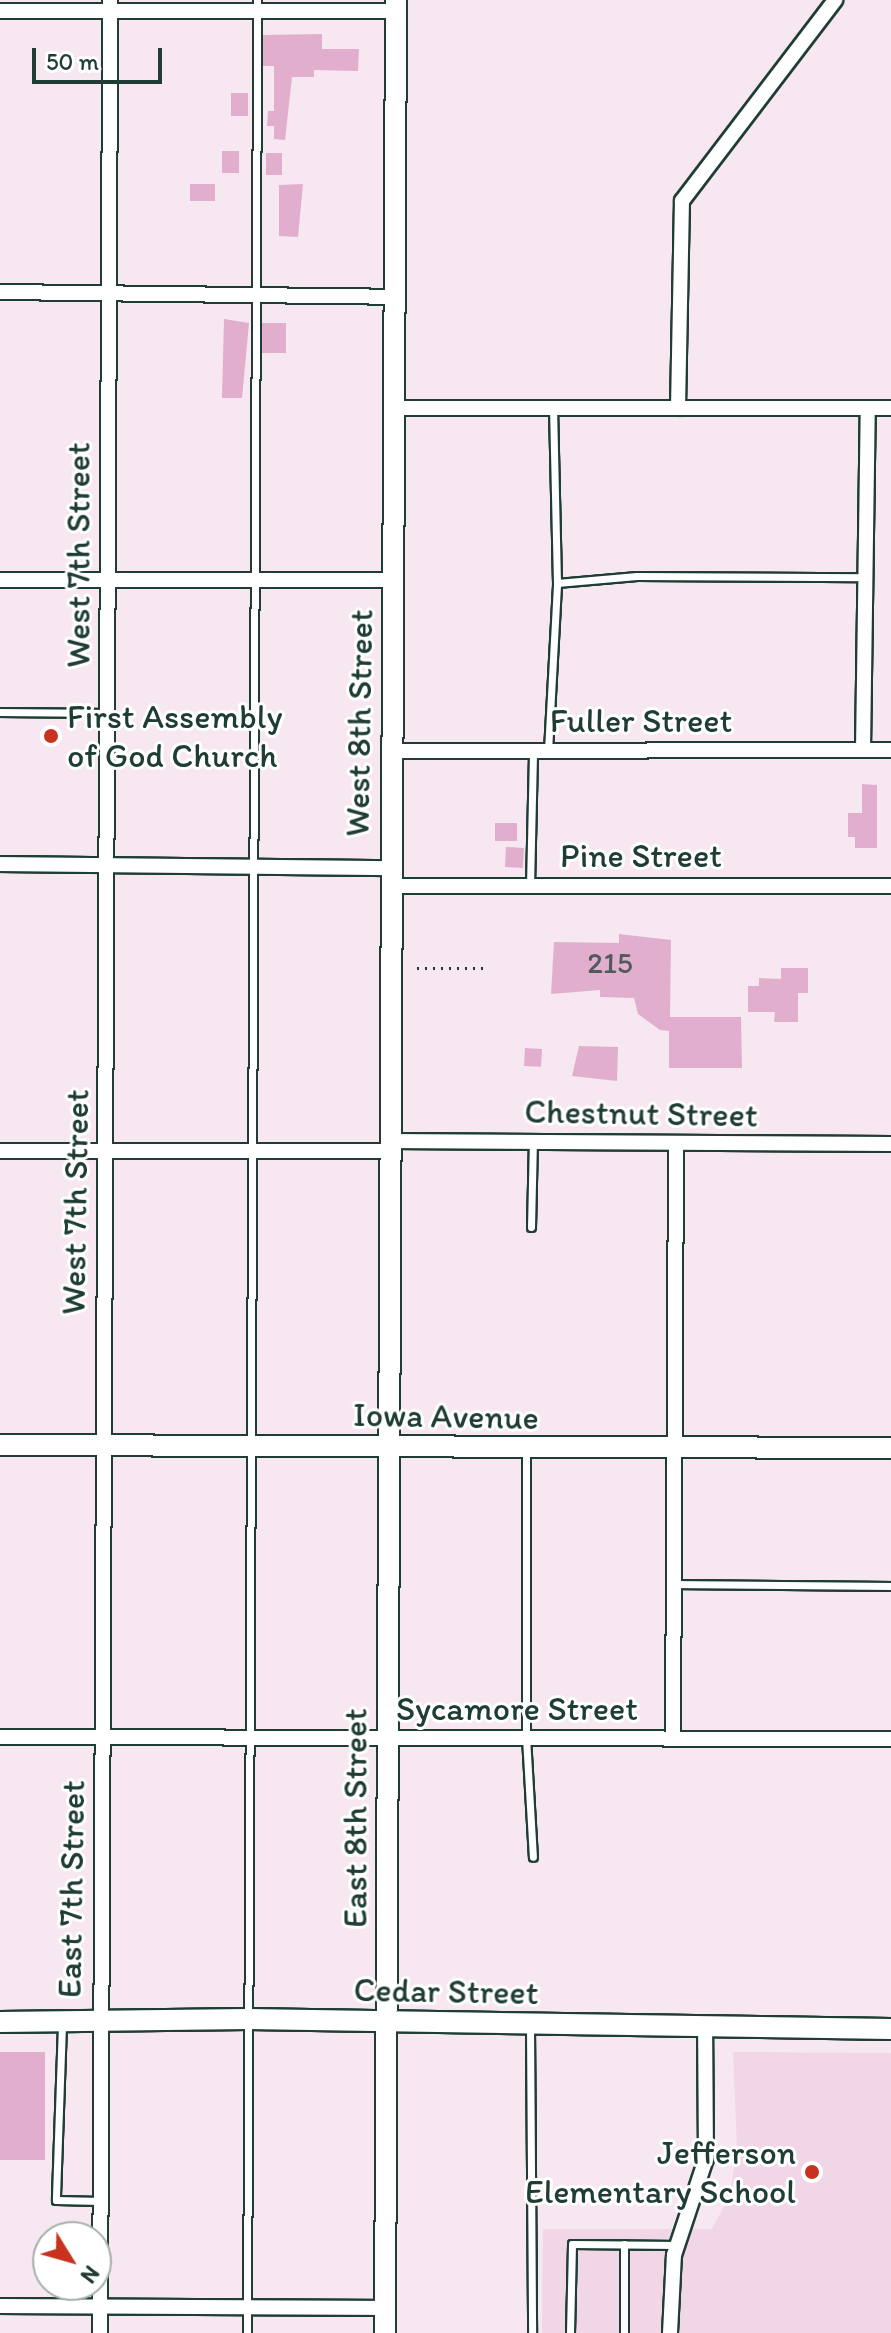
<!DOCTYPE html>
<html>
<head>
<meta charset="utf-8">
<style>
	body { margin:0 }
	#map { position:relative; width:891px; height:2333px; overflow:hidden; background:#f6e7f0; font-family:Itim,sans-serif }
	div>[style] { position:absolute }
	.built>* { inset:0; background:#f0d6e6 }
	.building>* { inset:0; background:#e1afcd; transform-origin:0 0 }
	.path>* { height:3px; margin-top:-1.5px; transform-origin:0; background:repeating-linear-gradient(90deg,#1f3d34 0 2px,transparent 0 8px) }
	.roads { filter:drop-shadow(2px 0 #1f3d34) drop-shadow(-2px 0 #1f3d34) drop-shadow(0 2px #1f3d34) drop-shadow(0 -2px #1f3d34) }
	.lane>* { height:7px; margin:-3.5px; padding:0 3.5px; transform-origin:3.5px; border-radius:3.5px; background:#fff }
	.street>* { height:14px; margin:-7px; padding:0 7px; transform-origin:7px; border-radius:7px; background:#fff }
	.secondary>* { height:20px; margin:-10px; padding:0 10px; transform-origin:10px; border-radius:10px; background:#fff }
	.dots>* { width:22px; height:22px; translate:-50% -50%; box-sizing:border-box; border:4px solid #fff; border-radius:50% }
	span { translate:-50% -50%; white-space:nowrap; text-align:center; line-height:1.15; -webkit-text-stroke:6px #fff; paint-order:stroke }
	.number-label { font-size:30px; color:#505a5a }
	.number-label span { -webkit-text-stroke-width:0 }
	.street-label { font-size:34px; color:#1f3d34 }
	.poi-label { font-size:34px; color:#1f3d34 }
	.left { translate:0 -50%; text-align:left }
	.right { translate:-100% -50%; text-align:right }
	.north { position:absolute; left:32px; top:2221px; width:80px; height:80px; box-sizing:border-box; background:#fff; border:2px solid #a5b1ae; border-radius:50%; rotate:127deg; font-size:22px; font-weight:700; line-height:32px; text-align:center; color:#1f3d34 }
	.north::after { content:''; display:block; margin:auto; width:28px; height:36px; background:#c8321e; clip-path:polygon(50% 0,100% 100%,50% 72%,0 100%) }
	.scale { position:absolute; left:32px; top:48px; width:130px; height:36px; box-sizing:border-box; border:4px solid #1f3d34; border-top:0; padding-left:10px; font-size:24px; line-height:28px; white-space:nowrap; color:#1f3d34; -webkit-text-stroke:6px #fff; paint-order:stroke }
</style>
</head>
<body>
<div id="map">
	<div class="built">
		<div style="clip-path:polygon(733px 2052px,891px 2053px,891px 2333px,542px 2333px,543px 2229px,712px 2229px,730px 2195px,737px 2149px)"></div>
	</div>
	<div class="building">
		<div style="clip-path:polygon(322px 34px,322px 49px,359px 49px,358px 71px,314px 70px,314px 77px,292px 77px,285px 140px,274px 139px,274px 126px,267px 126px,268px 111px,274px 111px,274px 66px,263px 66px,263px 35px)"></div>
		<div style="left:231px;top:93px;width:17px;height:23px"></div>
		<div style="left:222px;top:151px;width:17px;height:22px"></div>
		<div style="left:282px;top:153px;width:22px;height:16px;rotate:90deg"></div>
		<div style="left:190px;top:184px;width:25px;height:17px"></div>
		<div style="clip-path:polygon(303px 184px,298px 237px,279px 236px,279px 185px)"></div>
		<div style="clip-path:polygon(224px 319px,249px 323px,242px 398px,222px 398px)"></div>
		<div style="left:262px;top:323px;width:24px;height:30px"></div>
		<div style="clip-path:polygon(862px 784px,877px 785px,877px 848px,855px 848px,855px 837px,848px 837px,848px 813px,862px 813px)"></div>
		<div style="left:495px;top:823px;width:22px;height:18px"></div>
		<div style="left:506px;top:847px;width:18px;height:20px;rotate:3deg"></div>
		<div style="clip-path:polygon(619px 934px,671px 940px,670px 1017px,741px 1017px,742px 1068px,669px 1068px,669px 1031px,660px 1030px,638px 1014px,634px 998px,600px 997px,600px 990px,551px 994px,554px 942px,619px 943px)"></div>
		<div style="clip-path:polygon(781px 968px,808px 968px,808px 993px,798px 993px,798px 1022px,774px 1022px,775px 1012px,748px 1012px,748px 986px,759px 986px,759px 978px,781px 979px)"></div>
		<div style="clip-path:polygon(579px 1046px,618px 1047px,617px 1081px,572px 1076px)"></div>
		<div style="left:525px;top:1048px;width:17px;height:18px;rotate:3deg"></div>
		<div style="left:0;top:2052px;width:45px;height:108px"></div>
	</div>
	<div class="path">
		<div style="left:417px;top:968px;width:70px"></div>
	</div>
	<div class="roads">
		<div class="lane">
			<div style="left:557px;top:583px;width:80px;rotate:-5deg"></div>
			<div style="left:637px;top:576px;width:229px;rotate:0.3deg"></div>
			<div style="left:0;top:712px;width:107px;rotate:0.5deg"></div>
			<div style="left:548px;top:751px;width:168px;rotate:-86.9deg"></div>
			<div style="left:557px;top:583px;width:174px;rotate:-91.3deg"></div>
			<div style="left:530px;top:886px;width:136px;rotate:-88.7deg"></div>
			<div style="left:531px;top:1227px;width:86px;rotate:-88.7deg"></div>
			<div style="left:526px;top:1451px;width:286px;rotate:90deg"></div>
			<div style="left:526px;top:1737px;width:120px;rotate:86.7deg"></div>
			<div style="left:673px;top:1584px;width:218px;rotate:0.5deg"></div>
			<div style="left:62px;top:2024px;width:176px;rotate:92deg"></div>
			<div style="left:56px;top:2200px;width:45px;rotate:1.3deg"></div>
			<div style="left:530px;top:2027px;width:306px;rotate:89.6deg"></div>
			<div style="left:247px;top:2333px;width:2333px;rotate:-89.75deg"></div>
			<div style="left:570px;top:2333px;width:89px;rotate:-88.7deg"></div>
			<div style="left:572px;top:2244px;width:106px;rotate:0.5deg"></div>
			<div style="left:624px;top:2333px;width:89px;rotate:-90deg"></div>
		</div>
		<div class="street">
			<div style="left:0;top:11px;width:396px"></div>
			<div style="left:0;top:292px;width:394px;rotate:0.7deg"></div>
			<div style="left:394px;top:408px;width:497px"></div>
			<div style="left:678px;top:408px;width:207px;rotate:-88.9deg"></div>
			<div style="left:682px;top:201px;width:253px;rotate:-52.7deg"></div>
			<div style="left:0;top:580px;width:392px"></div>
			<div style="left:863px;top:750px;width:342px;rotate:-89.2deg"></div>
			<div style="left:391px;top:751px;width:500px;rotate:-0.11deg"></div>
			<div style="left:0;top:864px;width:390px;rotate:0.6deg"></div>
			<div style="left:391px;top:886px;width:500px"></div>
			<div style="left:390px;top:1141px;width:501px;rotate:0.34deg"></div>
			<div style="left:0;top:1151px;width:390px"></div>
			<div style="left:0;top:1737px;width:891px;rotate:0.13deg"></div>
			<div style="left:673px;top:1739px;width:595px;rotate:-89.71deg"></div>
			<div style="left:0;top:2306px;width:386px;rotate:0.3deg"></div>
			<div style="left:100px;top:2333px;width:2333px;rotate:-89.75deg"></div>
			<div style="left:670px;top:2333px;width:78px;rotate:-87.1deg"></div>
			<div style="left:674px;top:2255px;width:101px;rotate:-71.6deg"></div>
			<div style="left:706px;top:2159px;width:132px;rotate:-90.4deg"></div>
		</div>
		<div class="secondary">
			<div style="left:0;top:1445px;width:891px;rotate:0.19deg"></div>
			<div style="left:0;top:2022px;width:248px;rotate:-0.7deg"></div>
			<div style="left:248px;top:2019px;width:643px;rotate:0.89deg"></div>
			<div style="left:385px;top:2333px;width:2333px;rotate:-89.73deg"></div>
		</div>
	</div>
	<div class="dots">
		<div style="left:51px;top:736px;background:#c8321e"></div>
		<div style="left:812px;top:2172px;background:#c8321e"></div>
	</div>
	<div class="number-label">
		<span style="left:610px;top:963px">215</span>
	</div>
	<div class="street-label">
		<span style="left:78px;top:555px;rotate:-90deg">West 7th Street</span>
		<span style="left:641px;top:721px">Fuller Street</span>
		<span style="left:359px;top:723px;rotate:-89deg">West 8th Street</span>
		<span style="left:641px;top:856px">Pine Street</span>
		<span style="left:641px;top:1113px;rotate:1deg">Chestnut Street</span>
		<span style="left:75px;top:1202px;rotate:-89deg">West 7th Street</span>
		<span style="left:446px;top:1416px;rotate:1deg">Iowa Avenue</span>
		<span style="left:517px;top:1709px">Sycamore Street</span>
		<span style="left:355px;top:1818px;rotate:-90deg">East 8th Street</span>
		<span style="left:71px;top:1889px;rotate:-89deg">East 7th Street</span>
		<span style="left:446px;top:1991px;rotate:1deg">Cedar Street</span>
	</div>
	<div class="poi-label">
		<span class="left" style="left:67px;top:736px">First Assembly<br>of God Church</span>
		<span class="right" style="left:796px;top:2172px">Jefferson<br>Elementary School</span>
	</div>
	<div class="north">N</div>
	<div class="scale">50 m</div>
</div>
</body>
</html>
